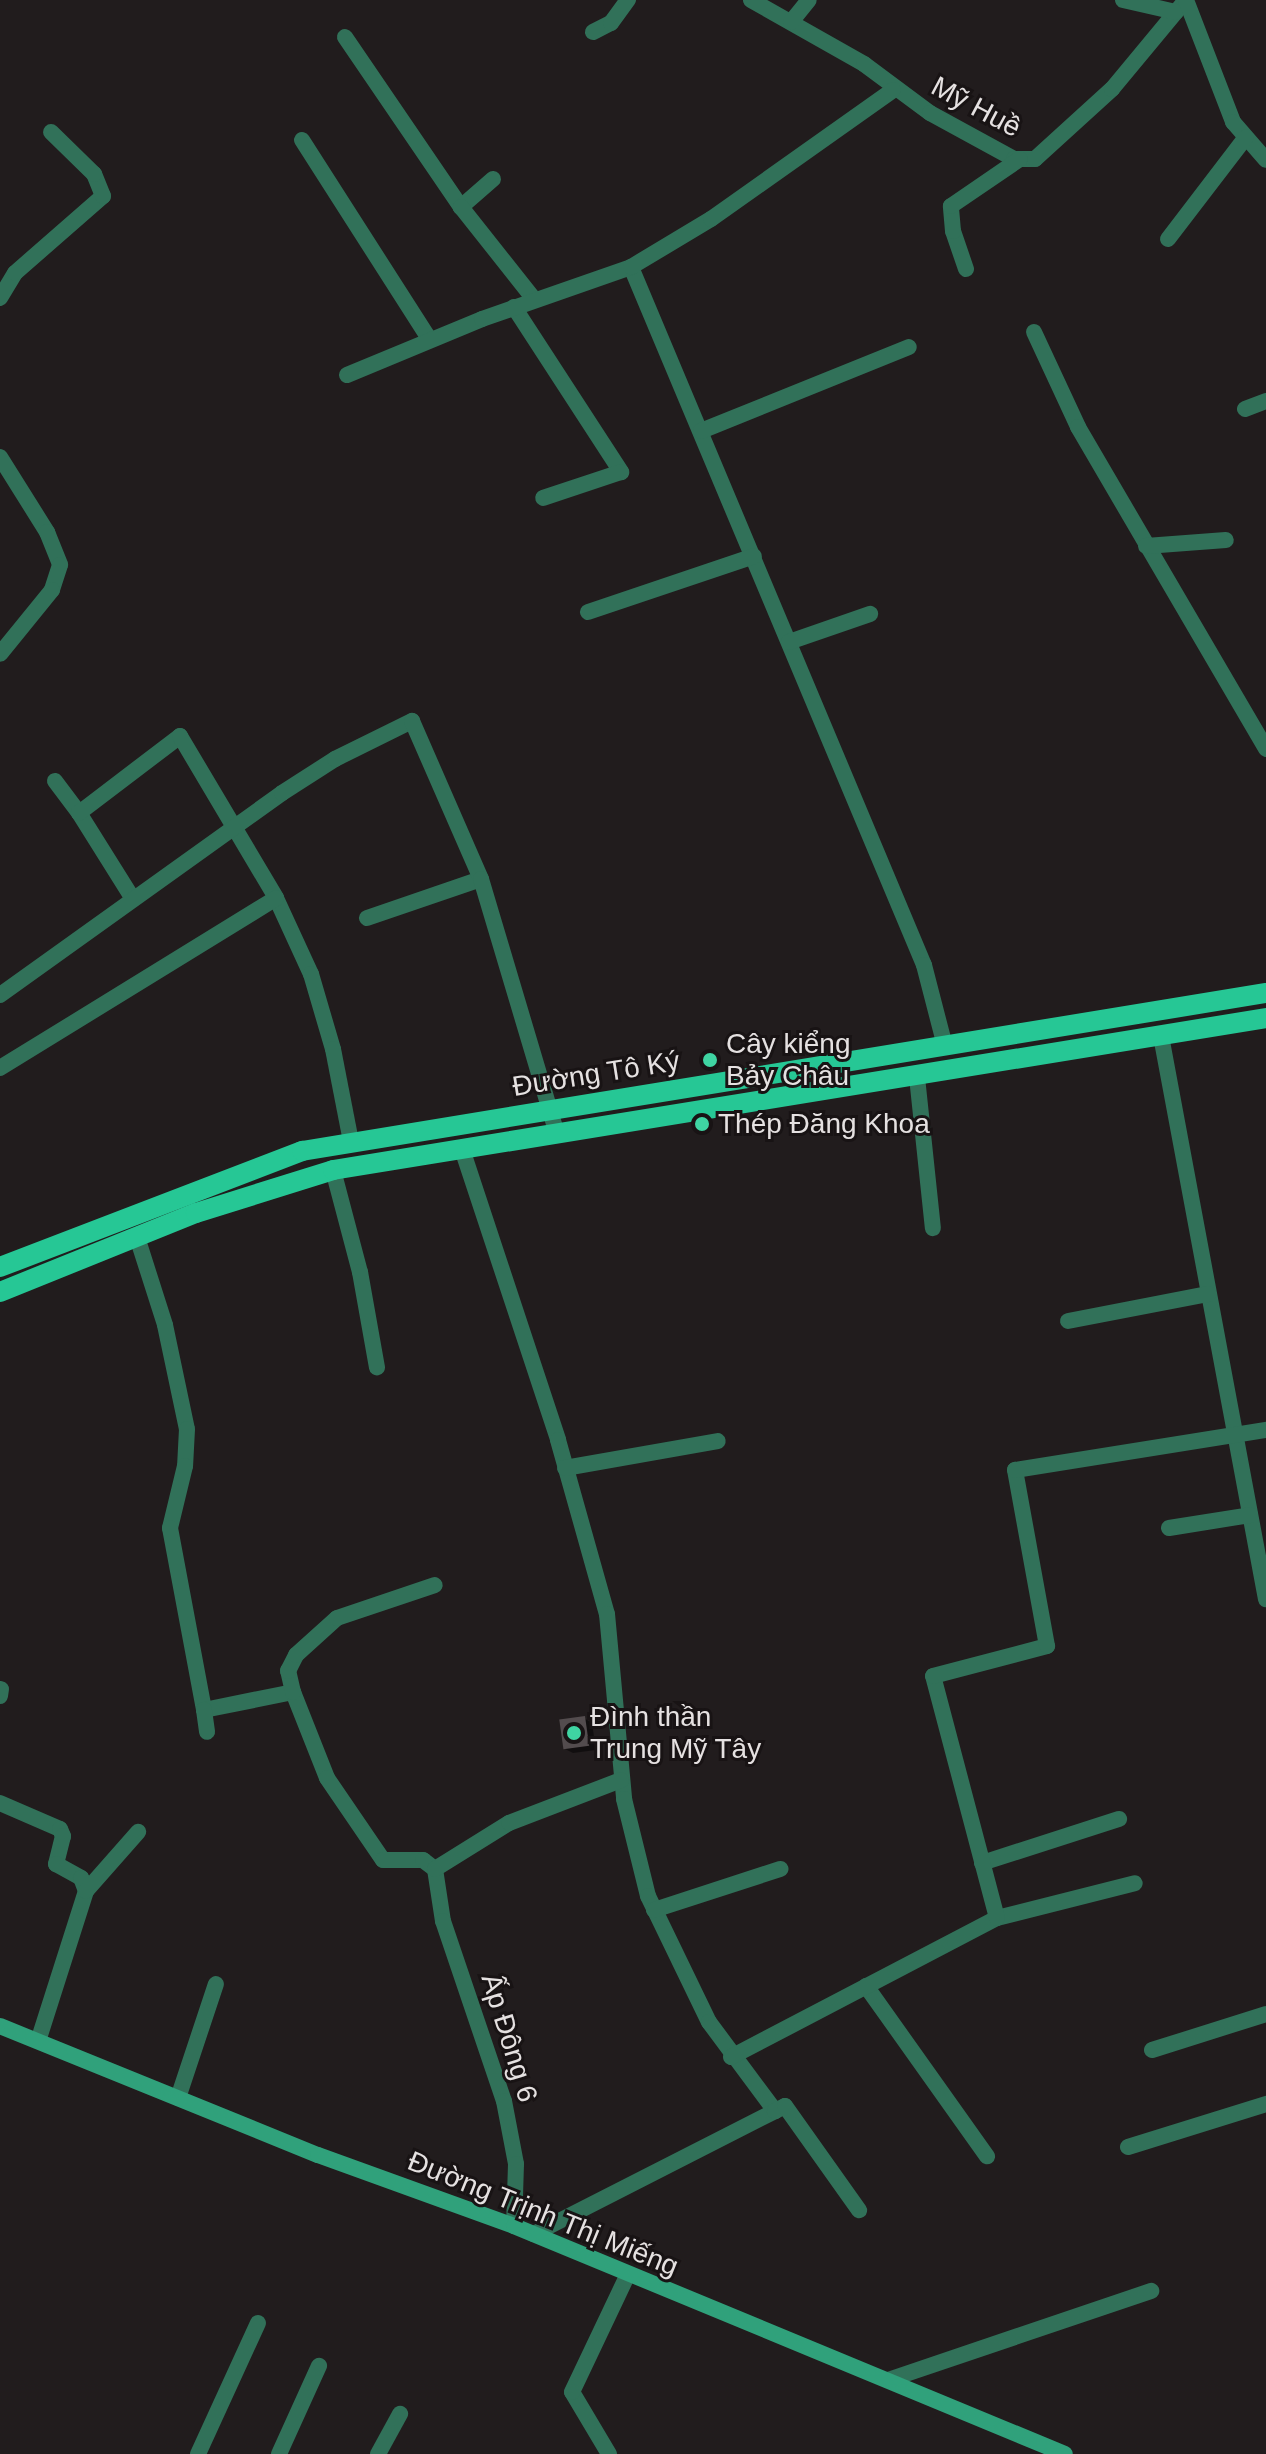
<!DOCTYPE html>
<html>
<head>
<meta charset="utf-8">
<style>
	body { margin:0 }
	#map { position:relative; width:1266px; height:2454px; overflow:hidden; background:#211c1d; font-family:Arial,sans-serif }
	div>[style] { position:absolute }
	.shadow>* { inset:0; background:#0007 }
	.building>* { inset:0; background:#534c4e; transform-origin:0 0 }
	.street>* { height:16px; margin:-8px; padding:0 8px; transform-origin:8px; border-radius:8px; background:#317159 }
	.secondary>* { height:16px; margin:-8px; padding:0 8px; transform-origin:8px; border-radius:8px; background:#30a17b }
	.primary>* { height:20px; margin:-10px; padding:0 10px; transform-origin:10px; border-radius:10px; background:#26c795 }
	.dots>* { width:22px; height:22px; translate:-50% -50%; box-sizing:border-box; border:4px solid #181314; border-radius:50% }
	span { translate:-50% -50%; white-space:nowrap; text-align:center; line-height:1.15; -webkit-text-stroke:6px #181314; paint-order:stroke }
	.street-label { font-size:28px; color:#e5e1e1 }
	.poi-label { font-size:28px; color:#e5e1e1 }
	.left { translate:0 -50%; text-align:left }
</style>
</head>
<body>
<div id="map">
	<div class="shadow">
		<div style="clip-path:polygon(584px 1718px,592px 1723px,596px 1750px,573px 1753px,565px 1749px)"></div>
	</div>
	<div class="building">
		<div style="left:585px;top:1716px;width:30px;height:26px;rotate:82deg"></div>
	</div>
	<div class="street">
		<div style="left:751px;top:0;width:130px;rotate:29.5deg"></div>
		<div style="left:864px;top:64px;width:82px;rotate:36.6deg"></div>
		<div style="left:930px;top:113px;width:96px;rotate:28.7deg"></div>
		<div style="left:1014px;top:159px;width:21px"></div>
		<div style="left:1035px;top:159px;width:104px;rotate:-42.3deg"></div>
		<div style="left:1112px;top:89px;width:116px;rotate:-50.3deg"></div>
		<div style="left:1123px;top:0;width:54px;rotate:12.8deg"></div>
		<div style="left:1186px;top:0;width:131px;rotate:68.9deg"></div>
		<div style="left:1233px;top:122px;width:50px;rotate:49deg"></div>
		<div style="left:791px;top:22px;width:28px;rotate:-51deg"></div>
		<div style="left:593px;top:32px;width:20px;rotate:-27deg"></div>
		<div style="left:611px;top:23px;width:29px;rotate:-54deg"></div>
		<div style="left:345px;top:37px;width:206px;rotate:55.7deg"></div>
		<div style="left:302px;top:140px;width:237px;rotate:57.4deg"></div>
		<div style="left:493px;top:179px;width:43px;rotate:138.8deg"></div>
		<div style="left:461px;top:207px;width:117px;rotate:51.6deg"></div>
		<div style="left:1168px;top:239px;width:128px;rotate:-52.6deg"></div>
		<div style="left:631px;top:267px;width:757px;rotate:67.23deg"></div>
		<div style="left:924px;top:965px;width:84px;rotate:75.5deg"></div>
		<div style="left:966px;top:269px;width:40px;rotate:-108.9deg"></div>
		<div style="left:953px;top:231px;width:25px;rotate:-95deg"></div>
		<div style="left:951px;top:206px;width:83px;rotate:-34.3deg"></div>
		<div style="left:0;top:298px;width:29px;rotate:-59deg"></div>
		<div style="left:15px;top:273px;width:117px;rotate:-41.2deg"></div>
		<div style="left:103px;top:196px;width:24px;rotate:-112deg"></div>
		<div style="left:94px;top:174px;width:60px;rotate:-135.7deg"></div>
		<div style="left:514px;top:307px;width:197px;rotate:57deg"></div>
		<div style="left:621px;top:472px;width:82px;rotate:161.6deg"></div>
		<div style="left:1034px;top:332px;width:105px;rotate:65.1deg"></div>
		<div style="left:1078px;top:427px;width:373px;rotate:59.7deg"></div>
		<div style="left:347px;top:375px;width:146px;rotate:-22.5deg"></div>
		<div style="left:482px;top:319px;width:158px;rotate:-19.2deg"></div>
		<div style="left:631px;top:267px;width:93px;rotate:-31deg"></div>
		<div style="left:711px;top:219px;width:223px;rotate:-35.3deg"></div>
		<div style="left:1245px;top:409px;width:22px;rotate:-21deg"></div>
		<div style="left:701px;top:431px;width:224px;rotate:-22deg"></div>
		<div style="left:0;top:457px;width:89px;rotate:57.9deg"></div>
		<div style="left:47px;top:532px;width:35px;rotate:68deg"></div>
		<div style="left:60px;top:565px;width:26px;rotate:108deg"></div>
		<div style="left:52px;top:590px;width:82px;rotate:129.1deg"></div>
		<div style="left:1146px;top:546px;width:80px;rotate:-4.3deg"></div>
		<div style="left:588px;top:612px;width:175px;rotate:-18.6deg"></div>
		<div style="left:789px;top:642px;width:86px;rotate:-19.1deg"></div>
		<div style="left:55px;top:781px;width:40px;rotate:53deg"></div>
		<div style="left:133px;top:899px;width:102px;rotate:-122.1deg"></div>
		<div style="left:79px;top:813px;width:127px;rotate:-37.3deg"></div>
		<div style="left:180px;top:736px;width:188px;rotate:59.3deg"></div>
		<div style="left:276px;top:898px;width:84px;rotate:65.3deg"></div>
		<div style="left:311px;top:974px;width:78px;rotate:73.7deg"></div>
		<div style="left:333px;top:1049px;width:95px;rotate:79deg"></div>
		<div style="left:367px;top:918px;width:120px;rotate:-18.9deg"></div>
		<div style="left:0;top:995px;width:347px;rotate:-35.6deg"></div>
		<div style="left:282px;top:793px;width:63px;rotate:-32.7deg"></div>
		<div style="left:335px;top:759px;width:86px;rotate:-26.3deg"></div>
		<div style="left:412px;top:721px;width:172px;rotate:66.4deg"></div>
		<div style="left:481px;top:879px;width:266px;rotate:73.4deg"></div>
		<div style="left:1161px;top:1036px;width:573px;rotate:79.44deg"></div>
		<div style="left:0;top:1068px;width:324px;rotate:-31.6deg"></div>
		<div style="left:917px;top:1077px;width:152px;rotate:84deg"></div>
		<div style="left:462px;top:1149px;width:306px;rotate:71.7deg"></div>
		<div style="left:558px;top:1440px;width:181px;rotate:74.3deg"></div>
		<div style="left:607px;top:1614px;width:186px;rotate:84.7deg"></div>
		<div style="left:624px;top:1799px;width:100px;rotate:76.1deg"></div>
		<div style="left:648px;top:1896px;width:140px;rotate:64.2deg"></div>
		<div style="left:709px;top:2022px;width:111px;rotate:53.4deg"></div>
		<div style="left:775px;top:2111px;width:271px;rotate:153deg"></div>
		<div style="left:333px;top:1170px;width:106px;rotate:75.2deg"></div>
		<div style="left:360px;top:1272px;width:97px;rotate:79.9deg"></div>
		<div style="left:137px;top:1237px;width:92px;rotate:72.3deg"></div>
		<div style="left:165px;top:1325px;width:106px;rotate:78.1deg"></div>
		<div style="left:187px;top:1429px;width:37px;rotate:93deg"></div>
		<div style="left:185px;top:1466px;width:64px;rotate:103.6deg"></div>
		<div style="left:170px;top:1528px;width:185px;rotate:79.4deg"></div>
		<div style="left:204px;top:1710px;width:91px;rotate:-11.4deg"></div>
		<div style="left:293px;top:1692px;width:92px;rotate:68.4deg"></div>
		<div style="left:327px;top:1778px;width:99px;rotate:55.7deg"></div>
		<div style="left:383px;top:1860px;width:40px"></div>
		<div style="left:423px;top:1860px;width:15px;rotate:37deg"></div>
		<div style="left:1068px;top:1321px;width:143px;rotate:-10.9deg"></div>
		<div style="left:565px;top:1468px;width:155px;rotate:-10deg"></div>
		<div style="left:1169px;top:1528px;width:82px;rotate:-9.1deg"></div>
		<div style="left:293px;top:1692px;width:22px;rotate:-103deg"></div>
		<div style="left:288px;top:1671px;width:18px;rotate:-63deg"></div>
		<div style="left:296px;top:1655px;width:55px;rotate:-42.1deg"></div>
		<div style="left:337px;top:1618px;width:103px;rotate:-18.6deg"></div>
		<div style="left:0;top:1696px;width:7px;rotate:-82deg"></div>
		<div style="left:204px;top:1710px;width:22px;rotate:82deg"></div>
		<div style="left:0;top:1803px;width:65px;rotate:23.4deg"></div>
		<div style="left:60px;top:1829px;width:8px;rotate:67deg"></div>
		<div style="left:63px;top:1836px;width:29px;rotate:104deg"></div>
		<div style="left:56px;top:1864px;width:29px;rotate:29deg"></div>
		<div style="left:81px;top:1878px;width:14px;rotate:69deg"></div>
		<div style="left:86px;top:1891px;width:157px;rotate:107.7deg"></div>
		<div style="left:982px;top:1863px;width:144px;rotate:-17.8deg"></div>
		<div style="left:435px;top:1869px;width:53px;rotate:81.3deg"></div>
		<div style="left:443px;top:1921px;width:190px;rotate:71.3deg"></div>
		<div style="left:504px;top:2101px;width:64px;rotate:79.2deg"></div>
		<div style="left:516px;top:2164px;width:62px;rotate:91.8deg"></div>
		<div style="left:435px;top:1869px;width:87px;rotate:-31.9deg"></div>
		<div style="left:509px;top:1823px;width:120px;rotate:-21deg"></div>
		<div style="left:86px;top:1891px;width:79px;rotate:-48.6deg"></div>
		<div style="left:654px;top:1910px;width:133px;rotate:-18deg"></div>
		<div style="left:997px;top:1918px;width:142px;rotate:-14.2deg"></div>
		<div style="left:866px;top:1986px;width:209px;rotate:54.6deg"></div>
		<div style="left:1152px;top:2050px;width:120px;rotate:-17.5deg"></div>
		<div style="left:731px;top:2057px;width:300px;rotate:-27.6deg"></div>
		<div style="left:997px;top:1918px;width:250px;rotate:-104.8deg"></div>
		<div style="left:933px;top:1676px;width:118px;rotate:-14.7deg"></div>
		<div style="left:1047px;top:1646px;width:179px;rotate:-100.3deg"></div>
		<div style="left:1015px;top:1470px;width:254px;rotate:-9.1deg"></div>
		<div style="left:178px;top:2098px;width:120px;rotate:-71.6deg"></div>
		<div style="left:775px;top:2111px;width:11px;rotate:-27deg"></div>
		<div style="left:785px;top:2106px;width:128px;rotate:54.6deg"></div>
		<div style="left:1128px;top:2147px;width:145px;rotate:-17.3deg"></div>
		<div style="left:888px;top:2380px;width:278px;rotate:-18.7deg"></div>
		<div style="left:198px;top:2454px;width:144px;rotate:-65.4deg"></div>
		<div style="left:279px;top:2454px;width:97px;rotate:-65.6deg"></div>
		<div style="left:378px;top:2454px;width:46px;rotate:-61.2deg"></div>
		<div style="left:609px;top:2454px;width:72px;rotate:-120.8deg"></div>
		<div style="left:572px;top:2392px;width:131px;rotate:-64.6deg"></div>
	</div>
	<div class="secondary">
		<div style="left:0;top:2026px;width:343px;rotate:22.1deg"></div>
		<div style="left:318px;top:2155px;width:208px;rotate:19.9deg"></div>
		<div style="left:514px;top:2226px;width:596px;rotate:22.48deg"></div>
	</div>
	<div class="primary">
		<div style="left:0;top:1267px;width:324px;rotate:-21deg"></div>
		<div style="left:302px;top:1151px;width:977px;rotate:-9.31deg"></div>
		<div style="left:0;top:1292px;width:211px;rotate:-22deg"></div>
		<div style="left:196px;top:1213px;width:144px;rotate:-17.4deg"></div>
		<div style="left:333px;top:1170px;width:945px;rotate:-9.25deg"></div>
	</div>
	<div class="dots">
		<div style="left:710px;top:1060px;background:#3fd4a2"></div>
		<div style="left:702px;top:1124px;background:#3fd4a2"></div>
		<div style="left:574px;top:1733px;background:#3fd4a2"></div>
	</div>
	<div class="street-label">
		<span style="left:976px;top:107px;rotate:28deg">Mỹ Huề</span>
		<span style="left:596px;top:1074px;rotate:-9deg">Đường Tô Ký</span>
		<span style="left:509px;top:2038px;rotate:73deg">Ấp Đông 6</span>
		<span style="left:543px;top:2214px;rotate:22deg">Đường Trịnh Thị Miếng</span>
	</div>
	<div class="poi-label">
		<span class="left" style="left:726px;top:1060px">Cây kiểng<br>Bảy Châu</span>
		<span class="left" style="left:718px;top:1124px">Thép Đăng Khoa</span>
		<span class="left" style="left:590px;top:1733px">Đình thần<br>Trung Mỹ Tây</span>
	</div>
</div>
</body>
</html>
